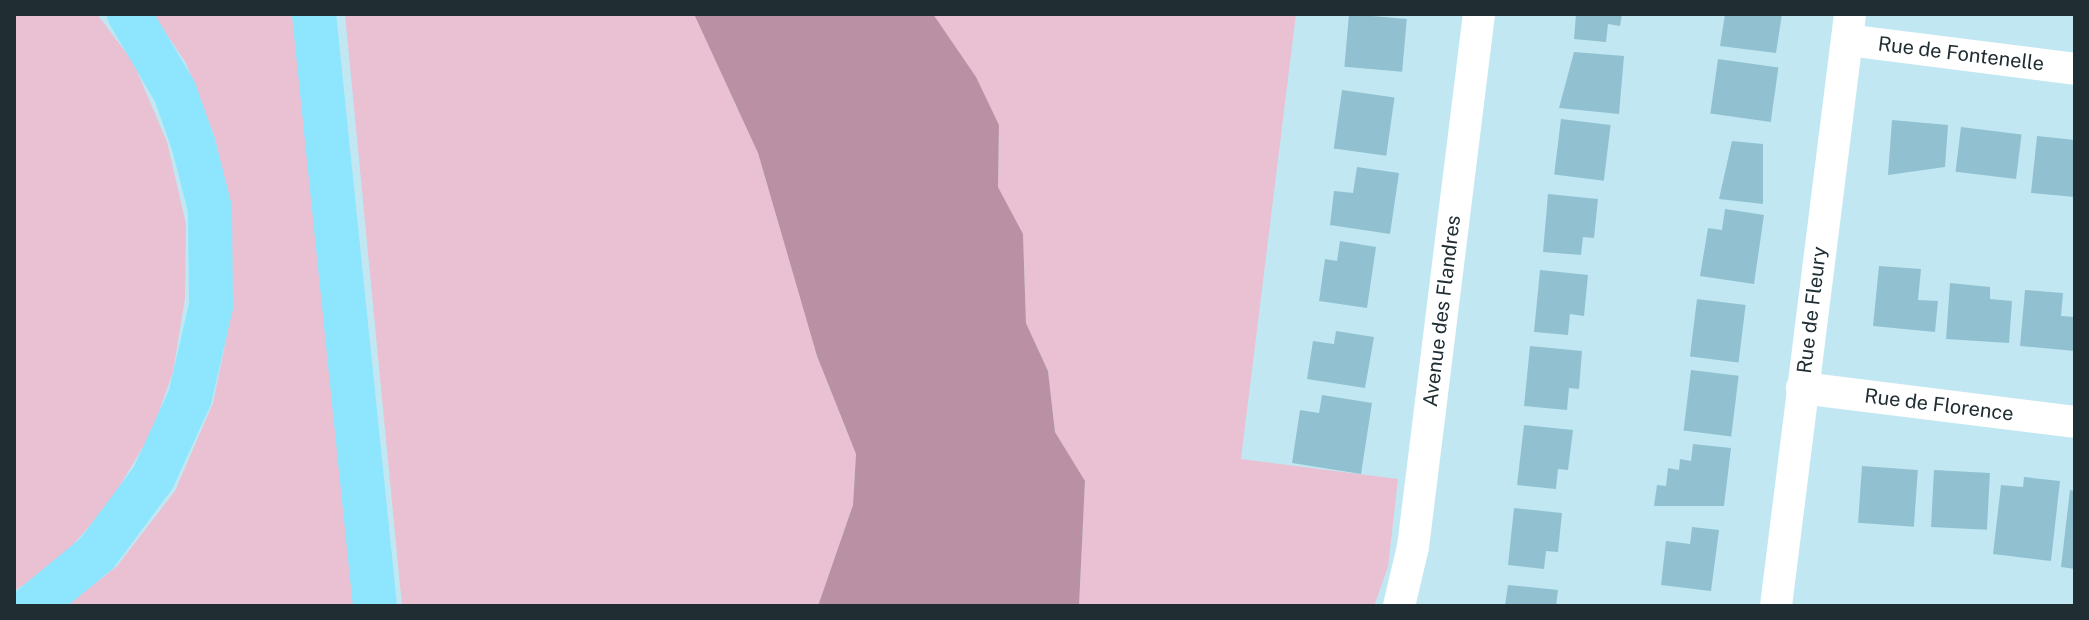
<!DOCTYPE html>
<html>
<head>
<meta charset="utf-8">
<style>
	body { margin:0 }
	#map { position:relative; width:2089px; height:620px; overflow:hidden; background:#c1e7f2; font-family:"Public Sans",sans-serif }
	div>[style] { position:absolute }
	.green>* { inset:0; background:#e9c1d3 }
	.water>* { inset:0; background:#ba91a4 }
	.building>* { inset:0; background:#91c1d0; transform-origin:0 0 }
	.minor>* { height:32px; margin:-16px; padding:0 16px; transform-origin:16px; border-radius:16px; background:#fff }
	.highway>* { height:44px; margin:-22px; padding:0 22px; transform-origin:22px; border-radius:22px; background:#8de5fe }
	span { translate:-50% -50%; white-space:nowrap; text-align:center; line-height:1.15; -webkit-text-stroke:7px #fff; paint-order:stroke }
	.street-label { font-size:20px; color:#202e33 }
	.frame { position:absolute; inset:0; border:16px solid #202e33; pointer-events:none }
</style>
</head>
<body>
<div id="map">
	<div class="green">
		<div style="clip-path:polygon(14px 14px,97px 14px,133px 62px,167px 142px,186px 224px,185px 298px,173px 372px,151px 434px,108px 505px,55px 565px,14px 591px)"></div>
		<div style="clip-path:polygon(153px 14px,298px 14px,356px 606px,67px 606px,117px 566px,175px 491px,213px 403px,229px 325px,231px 218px,215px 138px,186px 63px)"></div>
		<div style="clip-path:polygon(345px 14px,694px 14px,758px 153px,817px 356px,856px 454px,853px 505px,818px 606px,402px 606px)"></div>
		<div style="clip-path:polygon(933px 14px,1296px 14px,1241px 459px,1398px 479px,1388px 567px,1374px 606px,1079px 606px,1085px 481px,1055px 432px,1048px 371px,1026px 323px,1023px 234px,998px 187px,999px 125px)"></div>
	</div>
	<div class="water">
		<div style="clip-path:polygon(694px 14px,933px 14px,976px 77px,999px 125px,998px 187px,1023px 234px,1026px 323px,1048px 371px,1055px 432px,1085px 481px,1079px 606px,818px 606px,853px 505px,856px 454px,817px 356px,758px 153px)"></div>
	</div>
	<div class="building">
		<div style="left:1349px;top:14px;width:58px;height:53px;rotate:5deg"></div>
		<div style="clip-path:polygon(1576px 14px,1622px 14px,1620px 26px,1608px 24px,1606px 42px,1574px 39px)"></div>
		<div style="clip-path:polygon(1725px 14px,1782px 14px,1776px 53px,1720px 46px)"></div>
		<div style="clip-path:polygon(1574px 52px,1624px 56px,1619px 114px,1559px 108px)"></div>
		<div style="left:1718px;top:59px;width:61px;height:55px;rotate:8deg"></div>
		<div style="left:1342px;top:90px;width:53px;height:59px;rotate:8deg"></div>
		<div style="left:1561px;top:119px;width:50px;height:56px;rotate:7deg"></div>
		<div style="clip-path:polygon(1892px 120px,1948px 125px,1945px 167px,1888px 175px)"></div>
		<div style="left:1961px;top:127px;width:61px;height:45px;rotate:7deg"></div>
		<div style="clip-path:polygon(2037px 136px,2075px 140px,2075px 197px,2031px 193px)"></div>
		<div style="clip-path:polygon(1732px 141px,1763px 144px,1763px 204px,1719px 199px)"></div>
		<div style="clip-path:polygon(1357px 167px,1399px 173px,1390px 234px,1330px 225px,1334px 191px,1353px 193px)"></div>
		<div style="clip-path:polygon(1548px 194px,1598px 199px,1594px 238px,1583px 237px,1581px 255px,1543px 252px)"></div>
		<div style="clip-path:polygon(1725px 209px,1764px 215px,1754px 284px,1700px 276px,1708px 228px,1722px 230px)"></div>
		<div style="clip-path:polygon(1340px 241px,1376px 247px,1367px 308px,1319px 301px,1325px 259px,1337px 261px)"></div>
		<div style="clip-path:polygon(1879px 266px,1921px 269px,1918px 300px,1938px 301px,1935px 332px,1873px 326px)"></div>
		<div style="clip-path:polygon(1540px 270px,1588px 275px,1584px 316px,1570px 314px,1568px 335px,1534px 332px)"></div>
		<div style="clip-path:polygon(1950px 283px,1990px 287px,1990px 299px,2012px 301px,2009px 343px,1946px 339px)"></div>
		<div style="clip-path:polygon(2025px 290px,2063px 293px,2061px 316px,2075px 317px,2075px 351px,2020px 346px)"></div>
		<div style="left:1697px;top:299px;width:49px;height:58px;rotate:7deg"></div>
		<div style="clip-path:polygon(1336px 331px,1374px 337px,1365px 388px,1307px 379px,1313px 341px,1334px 344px)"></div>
		<div style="clip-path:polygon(1530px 346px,1582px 351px,1579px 389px,1569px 388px,1567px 410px,1524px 406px)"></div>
		<div style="left:1691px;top:370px;width:48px;height:61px;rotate:7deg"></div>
		<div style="clip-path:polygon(1322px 395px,1372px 403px,1361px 474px,1292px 463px,1300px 410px,1319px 413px)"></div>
		<div style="clip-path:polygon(1524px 425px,1573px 430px,1568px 470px,1558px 469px,1556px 489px,1517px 485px)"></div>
		<div style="clip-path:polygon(1693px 444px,1731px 448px,1724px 506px,1654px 506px,1657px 485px,1666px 486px,1668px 468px,1679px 470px,1680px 459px,1691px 461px)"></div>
		<div style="left:1862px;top:466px;width:56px;height:57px;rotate:4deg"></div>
		<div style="left:1934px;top:470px;width:56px;height:57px;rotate:3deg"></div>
		<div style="clip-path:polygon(2024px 477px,2060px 481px,2051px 561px,1993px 554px,2001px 485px,2023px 487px)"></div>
		<div style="clip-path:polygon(2070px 490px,2075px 491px,2075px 569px,2061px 567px)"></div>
		<div style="clip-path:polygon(1514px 508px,1562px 513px,1558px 552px,1546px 551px,1544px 569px,1508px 565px)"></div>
		<div style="clip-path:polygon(1692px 527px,1719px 530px,1711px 591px,1661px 585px,1666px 541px,1690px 544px)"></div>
		<div style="clip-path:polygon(1508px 585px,1558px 590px,1556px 606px,1505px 606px)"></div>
	</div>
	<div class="minor">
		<div style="left:1847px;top:40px;width:230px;rotate:7.2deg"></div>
		<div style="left:1802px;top:388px;width:275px;rotate:7.1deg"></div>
		<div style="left:1399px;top:606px;width:61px;rotate:-76.7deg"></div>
		<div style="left:1413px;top:547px;width:537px;rotate:-82.94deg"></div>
		<div style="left:1776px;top:606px;width:597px;rotate:-82.87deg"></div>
	</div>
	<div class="highway">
		<div style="left:314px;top:14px;width:595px;rotate:84.12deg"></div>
		<div style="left:33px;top:606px;width:83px;rotate:-39.6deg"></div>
		<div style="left:97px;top:553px;width:94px;rotate:-53.3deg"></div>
		<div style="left:153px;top:478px;width:89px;rotate:-65.4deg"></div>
		<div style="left:190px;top:397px;width:93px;rotate:-77deg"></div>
		<div style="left:211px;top:306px;width:97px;rotate:-90.6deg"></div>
		<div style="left:210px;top:209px;width:65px;rotate:-104.3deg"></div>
		<div style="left:194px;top:146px;width:57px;rotate:-109.4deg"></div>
		<div style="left:175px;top:92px;width:91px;rotate:-120.5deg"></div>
	</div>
	<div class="street-label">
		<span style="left:1961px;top:54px;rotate:7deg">Rue de Fontenelle</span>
		<span style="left:1812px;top:310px;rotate:-83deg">Rue de Fleury</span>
		<span style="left:1442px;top:311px;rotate:-83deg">Avenue des Flandres</span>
		<span style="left:1939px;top:405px;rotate:7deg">Rue de Florence</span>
	</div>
	<div class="frame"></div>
</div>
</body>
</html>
